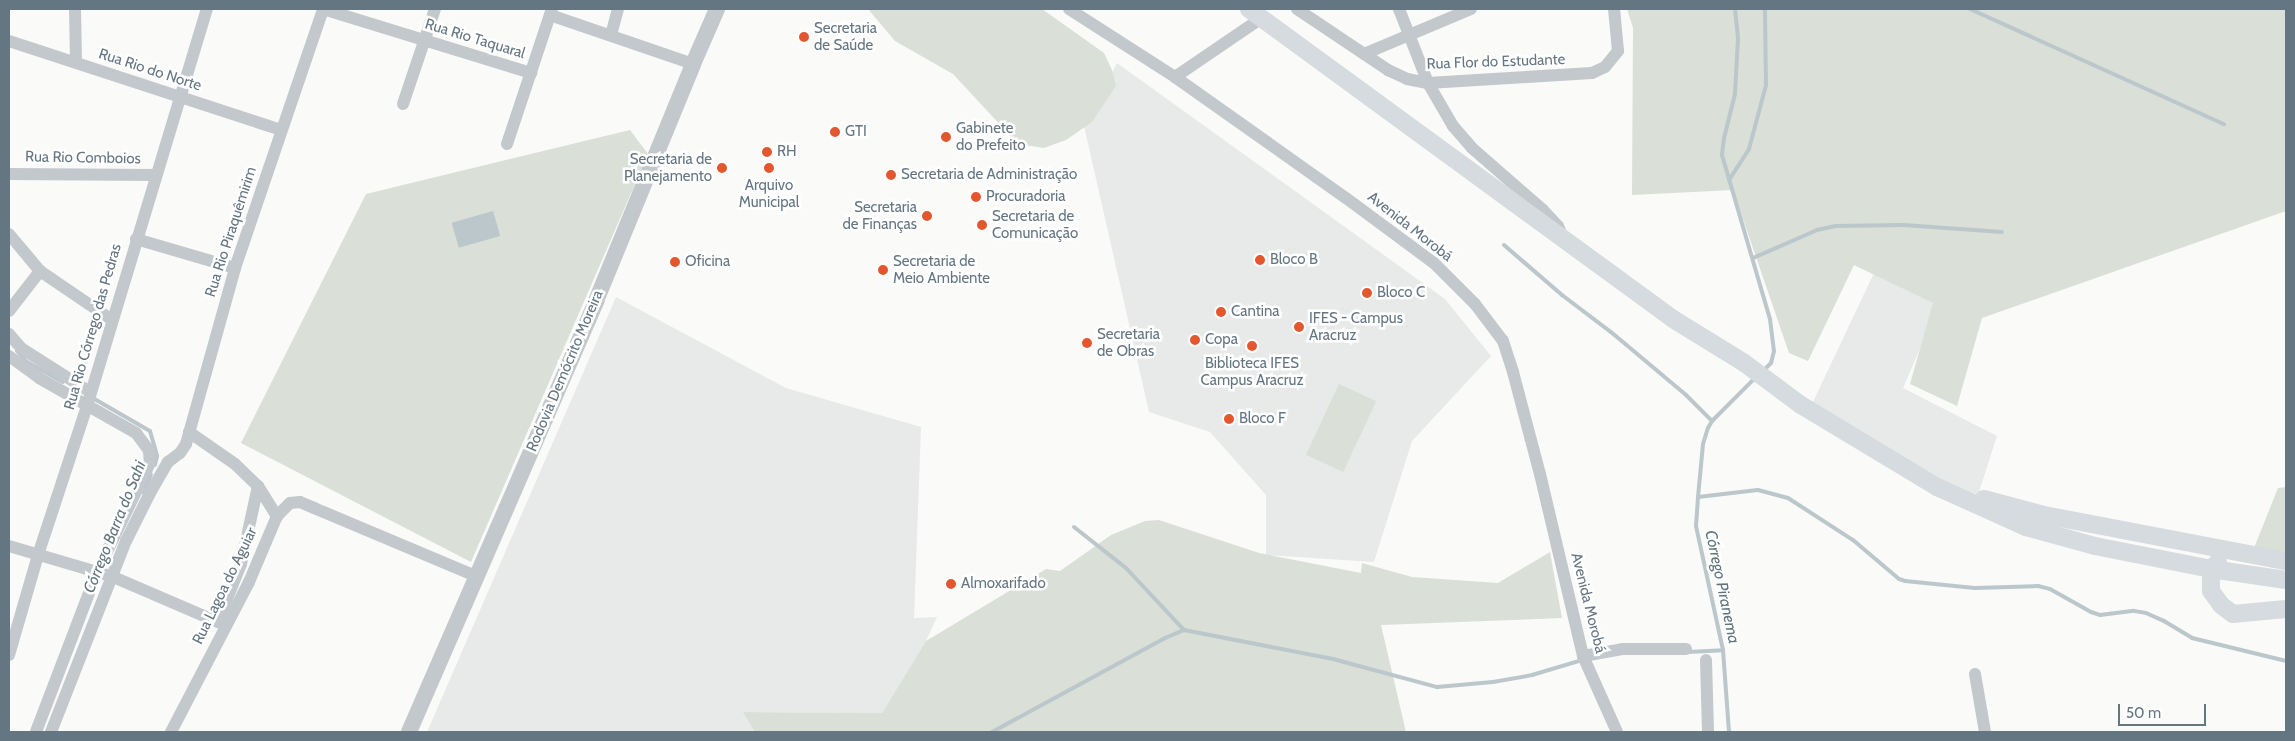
<!DOCTYPE html>
<html>
<head>
<meta charset="utf-8">
<style>
	body { margin:0 }
	#map { position:relative; width:2295px; height:741px; overflow:hidden; background:#fafaf8; font-family:Cabin,sans-serif }
	div>[style] { position:absolute }
	.built>* { inset:0; background:#e8e9e9 }
	.green>* { inset:0; background:#dadfd7; transform-origin:0 0 }
	.water>* { inset:0; background:#bbc7cb; transform-origin:0 0 }
	.stream>* { height:4px; margin:-2px; padding:0 2px; transform-origin:2px; border-radius:2px; background:#bbc7cb }
	.minor>* { height:12px; margin:-6px; padding:0 6px; transform-origin:6px; border-radius:6px; background:#c3c8cc }
	.tertiary>* { height:16px; margin:-8px; padding:0 8px; transform-origin:8px; border-radius:8px; background:#c3c8cc }
	.secondary>* { height:18px; margin:-9px; padding:0 9px; transform-origin:9px; border-radius:9px; background:#d6dbdf }
	.dots>* { width:14px; height:14px; translate:-50% -50%; box-sizing:border-box; border:2px solid #fff; border-radius:50% }
	span { translate:-50% -50%; white-space:nowrap; text-align:center; line-height:1.15; -webkit-text-stroke:5px #fff; paint-order:stroke }
	.poi-label { font-size:15px; color:#657683 }
	.left { translate:0 -50%; text-align:left }
	.right { translate:-100% -50%; text-align:right }
	.street-label { font-size:15px; color:#657683 }
	.water-label { font-size:16px; color:#60757c; font-style:italic }
	.frame { position:absolute; inset:0; border:10px solid #657683; pointer-events:none }
	.scale { position:absolute; left:2118px; top:704px; width:88px; height:22px; box-sizing:border-box; border:2px solid #657683; border-top:0; padding-left:6px; font-size:15px; line-height:18px; white-space:nowrap; color:#657683; -webkit-text-stroke:4px #fff; paint-order:stroke }
</style>
</head>
<body>
<div id="map">
	<div class="built">
		<div style="clip-path:polygon(1117px 63px,1445px 299px,1491px 356px,1412px 441px,1374px 562px,1266px 555px,1266px 495px,1210px 432px,1149px 412px,1084px 126px)"></div>
		<div style="clip-path:polygon(1874px 273px,1940px 302px,1903px 388px,1997px 436px,1978px 495px,1949px 486px,1811px 406px)"></div>
		<div style="clip-path:polygon(616px 297px,786px 388px,921px 427px,914px 618px,937px 617px,926px 641px,882px 713px,744px 712px,755px 732px,427px 732px)"></div>
	</div>
	<div class="green">
		<div style="clip-path:polygon(868px 9px,1042px 9px,1104px 53px,1112px 70px,1116px 86px,1092px 122px,1066px 140px,1044px 148px,1018px 144px,953px 74px,895px 41px)"></div>
		<div style="clip-path:polygon(1627px 9px,2286px 9px,2286px 211px,1982px 318px,1957px 406px,1910px 384px,1933px 303px,1854px 265px,1808px 361px,1789px 353px,1733px 190px,1632px 195px,1633px 28px)"></div>
		<div style="clip-path:polygon(630px 130px,648px 154px,471px 562px,241px 443px,366px 194px)"></div>
		<div style="left:1339px;top:384px;width:41px;height:78px;rotate:25deg"></div>
		<div style="clip-path:polygon(2286px 487px,2286px 553px,2254px 548px,2278px 488px)"></div>
		<div style="clip-path:polygon(1159px 520px,1259px 553px,1361px 573px,1362px 563px,1412px 577px,1498px 583px,1550px 552px,1562px 618px,1381px 625px,1406px 732px,755px 732px,743px 712px,882px 713px,926px 641px,1046px 569px,1060px 571px,1111px 535px,1145px 521px)"></div>
	</div>
	<div class="water">
		<div style="left:493px;top:211px;width:26px;height:43px;rotate:74deg"></div>
	</div>
	<div class="stream">
		<div style="left:1735px;top:9px;width:29px;rotate:84deg"></div>
		<div style="left:1738px;top:38px;width:56px;rotate:93.1deg"></div>
		<div style="left:1735px;top:94px;width:45px;rotate:104deg"></div>
		<div style="left:1724px;top:138px;width:17px;rotate:97deg"></div>
		<div style="left:1722px;top:155px;width:171px;rotate:73.7deg"></div>
		<div style="left:1770px;top:319px;width:32px;rotate:83deg"></div>
		<div style="left:1774px;top:351px;width:12px;rotate:104deg"></div>
		<div style="left:1771px;top:363px;width:11px;rotate:135deg"></div>
		<div style="left:1970px;top:9px;width:279px;rotate:24.4deg"></div>
		<div style="left:1729px;top:180px;width:37px;rotate:-57deg"></div>
		<div style="left:1749px;top:149px;width:66px;rotate:-75.1deg"></div>
		<div style="left:1766px;top:85px;width:76px;rotate:-90.8deg"></div>
		<div style="left:1504px;top:245px;width:77px;rotate:40.8deg"></div>
		<div style="left:1562px;top:295px;width:61px;rotate:37.1deg"></div>
		<div style="left:1611px;top:332px;width:98px;rotate:40deg"></div>
		<div style="left:1686px;top:395px;width:37px;rotate:45deg"></div>
		<div style="left:1753px;top:258px;width:70px;rotate:-23.6deg"></div>
		<div style="left:1817px;top:230px;width:19px;rotate:-12deg"></div>
		<div style="left:1836px;top:226px;width:68px;rotate:-0.8deg"></div>
		<div style="left:1904px;top:225px;width:98px;rotate:4.1deg"></div>
		<div style="left:17px;top:351px;width:15px;rotate:48deg"></div>
		<div style="left:27px;top:362px;width:41px;rotate:29.1deg"></div>
		<div style="left:91px;top:397px;width:68px;rotate:30deg"></div>
		<div style="left:150px;top:431px;width:26px;rotate:74deg"></div>
		<div style="left:157px;top:456px;width:9px;rotate:103deg"></div>
		<div style="left:144px;top:493px;width:20px;rotate:-70deg"></div>
		<div style="left:1698px;top:497px;width:60px;rotate:-6.7deg"></div>
		<div style="left:1758px;top:490px;width:31px;rotate:15deg"></div>
		<div style="left:1788px;top:498px;width:77px;rotate:32.9deg"></div>
		<div style="left:1853px;top:540px;width:60px;rotate:40.3deg"></div>
		<div style="left:1899px;top:579px;width:6px;rotate:18deg"></div>
		<div style="left:1905px;top:581px;width:70px;rotate:5.7deg"></div>
		<div style="left:1975px;top:588px;width:63px;rotate:-1.8deg"></div>
		<div style="left:2038px;top:586px;width:12px;rotate:14deg"></div>
		<div style="left:2050px;top:589px;width:47px;rotate:29.3deg"></div>
		<div style="left:2091px;top:612px;width:9px;rotate:18deg"></div>
		<div style="left:2100px;top:615px;width:34px;rotate:-7deg"></div>
		<div style="left:2134px;top:611px;width:12px;rotate:9deg"></div>
		<div style="left:2146px;top:613px;width:20px;rotate:24deg"></div>
		<div style="left:2164px;top:621px;width:33px;rotate:31deg"></div>
		<div style="left:2192px;top:638px;width:97px;rotate:13.7deg"></div>
		<div style="left:1074px;top:527px;width:66px;rotate:38.3deg"></div>
		<div style="left:1126px;top:568px;width:85px;rotate:46.9deg"></div>
		<div style="left:1688px;top:652px;width:35px;rotate:-3deg"></div>
		<div style="left:992px;top:732px;width:197px;rotate:-28.5deg"></div>
		<div style="left:1165px;top:638px;width:21px;rotate:-23deg"></div>
		<div style="left:1184px;top:630px;width:152px;rotate:11deg"></div>
		<div style="left:1333px;top:659px;width:108px;rotate:15.1deg"></div>
		<div style="left:1437px;top:687px;width:56px;rotate:-5.1deg"></div>
		<div style="left:1493px;top:682px;width:40px;rotate:-10deg"></div>
		<div style="left:1532px;top:675px;width:52px;rotate:-16.7deg"></div>
		<div style="left:1729px;top:732px;width:82px;rotate:-94.2deg"></div>
		<div style="left:1723px;top:650px;width:127px;rotate:-102.3deg"></div>
		<div style="left:1696px;top:526px;width:29px;rotate:-86deg"></div>
		<div style="left:1698px;top:497px;width:53px;rotate:-84.6deg"></div>
		<div style="left:1703px;top:444px;width:17px;rotate:-73deg"></div>
		<div style="left:1708px;top:428px;width:8px;rotate:-60deg"></div>
		<div style="left:1712px;top:421px;width:62px;rotate:-45deg"></div>
	</div>
	<div class="minor">
		<div style="left:75px;top:9px;width:53px;rotate:88.9deg"></div>
		<div style="left:323px;top:9px;width:218px;rotate:17.1deg"></div>
		<div style="left:1069px;top:9px;width:126px;rotate:32.7deg"></div>
		<div style="left:1175px;top:77px;width:209px;rotate:35.3deg"></div>
		<div style="left:1346px;top:198px;width:109px;rotate:36.5deg"></div>
		<div style="left:1434px;top:263px;width:58px;rotate:45deg"></div>
		<div style="left:1475px;top:304px;width:46px;rotate:52.9deg"></div>
		<div style="left:1503px;top:341px;width:33px;rotate:72deg"></div>
		<div style="left:1513px;top:372px;width:106px;rotate:75.2deg"></div>
		<div style="left:1540px;top:474px;width:187px;rotate:76.7deg"></div>
		<div style="left:1583px;top:656px;width:83px;rotate:65.9deg"></div>
		<div style="left:1297px;top:9px;width:110px;rotate:33.8deg"></div>
		<div style="left:1388px;top:70px;width:21px;rotate:25deg"></div>
		<div style="left:1407px;top:79px;width:21px;rotate:11deg"></div>
		<div style="left:1428px;top:83px;width:164px;rotate:-3.5deg"></div>
		<div style="left:1592px;top:73px;width:14px;rotate:-25deg"></div>
		<div style="left:1605px;top:67px;width:21px;rotate:-51deg"></div>
		<div style="left:1618px;top:51px;width:42px;rotate:-95.4deg"></div>
		<div style="left:1399px;top:9px;width:79px;rotate:68.6deg"></div>
		<div style="left:1428px;top:83px;width:50px;rotate:59.8deg"></div>
		<div style="left:1453px;top:126px;width:29px;rotate:49deg"></div>
		<div style="left:1472px;top:148px;width:94px;rotate:41.1deg"></div>
		<div style="left:1543px;top:210px;width:22px;rotate:47deg"></div>
		<div style="left:1558px;top:226px;width:8px;rotate:67deg"></div>
		<div style="left:550px;top:15px;width:151px;rotate:18.9deg"></div>
		<div style="left:611px;top:35px;width:27px;rotate:-75deg"></div>
		<div style="left:9px;top:41px;width:286px;rotate:18.1deg"></div>
		<div style="left:1364px;top:54px;width:116px;rotate:-22.8deg"></div>
		<div style="left:1175px;top:77px;width:107px;rotate:-34.3deg"></div>
		<div style="left:403px;top:104px;width:100px;rotate:-71.4deg"></div>
		<div style="left:507px;top:144px;width:142px;rotate:-71.6deg"></div>
		<div style="left:9px;top:174px;width:147px;rotate:0.4deg"></div>
		<div style="left:9px;top:234px;width:48px;rotate:50deg"></div>
		<div style="left:40px;top:271px;width:87px;rotate:34.2deg"></div>
		<div style="left:136px;top:239px;width:103px;rotate:16.3deg"></div>
		<div style="left:9px;top:311px;width:51px;rotate:-52.2deg"></div>
		<div style="left:9px;top:334px;width:18px;rotate:49deg"></div>
		<div style="left:21px;top:348px;width:82px;rotate:32.5deg"></div>
		<div style="left:9px;top:356px;width:37px;rotate:36deg"></div>
		<div style="left:39px;top:378px;width:112px;rotate:29.6deg"></div>
		<div style="left:136px;top:433px;width:21px;rotate:53deg"></div>
		<div style="left:149px;top:450px;width:13px;rotate:86deg"></div>
		<div style="left:150px;top:463px;width:121px;rotate:115.9deg"></div>
		<div style="left:97px;top:572px;width:171px;rotate:110.9deg"></div>
		<div style="left:189px;top:432px;width:56px;rotate:34.8deg"></div>
		<div style="left:235px;top:464px;width:32px;rotate:44deg"></div>
		<div style="left:258px;top:486px;width:36px;rotate:58deg"></div>
		<div style="left:9px;top:546px;width:106px;rotate:16.4deg"></div>
		<div style="left:111px;top:576px;width:124px;rotate:23.3deg"></div>
		<div style="left:218px;top:621px;width:61px;rotate:-68deg"></div>
		<div style="left:241px;top:564px;width:80px;rotate:-77.7deg"></div>
		<div style="left:9px;top:655px;width:104px;rotate:-73.8deg"></div>
		<div style="left:38px;top:555px;width:157px;rotate:-71.8deg"></div>
		<div style="left:87px;top:406px;width:415px;rotate:-73.2deg"></div>
		<div style="left:1583px;top:656px;width:40px;rotate:-10deg"></div>
		<div style="left:1622px;top:649px;width:64px"></div>
		<div style="left:1706px;top:660px;width:72px;rotate:88.4deg"></div>
		<div style="left:1975px;top:674px;width:59px;rotate:80.2deg"></div>
		<div style="left:51px;top:732px;width:205px;rotate:-68.6deg"></div>
		<div style="left:126px;top:541px;width:54px;rotate:-63.4deg"></div>
		<div style="left:150px;top:493px;width:36px;rotate:-60deg"></div>
		<div style="left:168px;top:462px;width:15px;rotate:-37deg"></div>
		<div style="left:180px;top:453px;width:11px;rotate:-56deg"></div>
		<div style="left:186px;top:444px;width:183px;rotate:-74.4deg"></div>
		<div style="left:235px;top:268px;width:274px;rotate:-71.2deg"></div>
		<div style="left:171px;top:732px;width:169px;rotate:-62.5deg"></div>
		<div style="left:249px;top:582px;width:72px;rotate:-67deg"></div>
		<div style="left:277px;top:516px;width:18px;rotate:-45deg"></div>
		<div style="left:290px;top:503px;width:10px;rotate:-6deg"></div>
		<div style="left:300px;top:502px;width:15px;rotate:23deg"></div>
		<div style="left:314px;top:508px;width:176px;rotate:22.8deg"></div>
	</div>
	<div class="tertiary">
		<div style="left:409px;top:732px;width:470px;rotate:-66.5deg"></div>
		<div style="left:596px;top:301px;width:256px;rotate:-67.7deg"></div>
		<div style="left:693px;top:64px;width:60px;rotate:-66.4deg"></div>
	</div>
	<div class="secondary">
		<div style="left:1249px;top:9px;width:525px;rotate:36.17deg"></div>
		<div style="left:1673px;top:319px;width:82px;rotate:31.6deg"></div>
		<div style="left:1743px;top:362px;width:72px;rotate:36.6deg"></div>
		<div style="left:1801px;top:405px;width:159px;rotate:31.1deg"></div>
		<div style="left:1937px;top:487px;width:98px;rotate:24.2deg"></div>
		<div style="left:2026px;top:527px;width:72px;rotate:15.4deg"></div>
		<div style="left:2095px;top:546px;width:118px;rotate:11.2deg"></div>
		<div style="left:2211px;top:569px;width:76px;rotate:8.3deg"></div>
		<div style="left:1984px;top:499px;width:62px;rotate:14.9deg"></div>
		<div style="left:2044px;top:515px;width:246px;rotate:10.8deg"></div>
		<div style="left:2218px;top:562px;width:10px;rotate:135deg"></div>
		<div style="left:2211px;top:569px;width:22px;rotate:90deg"></div>
		<div style="left:2211px;top:591px;width:17px;rotate:54deg"></div>
		<div style="left:2221px;top:605px;width:15px;rotate:37deg"></div>
		<div style="left:2233px;top:614px;width:53px;rotate:-5.4deg"></div>
	</div>
	<div class="dots">
		<div style="left:804px;top:37px;background:#e4572e"></div>
		<div style="left:835px;top:132px;background:#e4572e"></div>
		<div style="left:946px;top:137px;background:#e4572e"></div>
		<div style="left:767px;top:152px;background:#e4572e"></div>
		<div style="left:722px;top:168px;background:#e4572e"></div>
		<div style="left:769px;top:168px;background:#e4572e"></div>
		<div style="left:891px;top:175px;background:#e4572e"></div>
		<div style="left:976px;top:197px;background:#e4572e"></div>
		<div style="left:927px;top:216px;background:#e4572e"></div>
		<div style="left:982px;top:225px;background:#e4572e"></div>
		<div style="left:1260px;top:260px;background:#e4572e"></div>
		<div style="left:675px;top:262px;background:#e4572e"></div>
		<div style="left:883px;top:270px;background:#e4572e"></div>
		<div style="left:1367px;top:293px;background:#e4572e"></div>
		<div style="left:1221px;top:312px;background:#e4572e"></div>
		<div style="left:1299px;top:327px;background:#e4572e"></div>
		<div style="left:1195px;top:340px;background:#e4572e"></div>
		<div style="left:1087px;top:343px;background:#e4572e"></div>
		<div style="left:1252px;top:346px;background:#e4572e"></div>
		<div style="left:1229px;top:419px;background:#e4572e"></div>
		<div style="left:951px;top:584px;background:#e4572e"></div>
	</div>
	<div class="poi-label">
		<span class="left" style="left:814px;top:37px">Secretaria<br>de Saúde</span>
		<span class="left" style="left:956px;top:137px">Gabinete<br>do Prefeito</span>
		<span class="left" style="left:845px;top:132px">GTI</span>
		<span class="left" style="left:777px;top:152px">RH</span>
		<span class="right" style="left:712px;top:168px">Secretaria de<br>Planejamento</span>
		<span class="left" style="left:901px;top:175px">Secretaria de Administração</span>
		<span style="left:769px;top:194px">Arquivo<br>Municipal</span>
		<span class="left" style="left:986px;top:197px">Procuradoria</span>
		<span class="right" style="left:917px;top:216px">Secretaria<br>de Finanças</span>
		<span class="left" style="left:992px;top:225px">Secretaria de<br>Comunicação</span>
		<span class="left" style="left:1270px;top:260px">Bloco B</span>
		<span class="left" style="left:893px;top:270px">Secretaria de<br>Meio Ambiente</span>
		<span class="left" style="left:685px;top:262px">Oficina</span>
		<span class="left" style="left:1377px;top:293px">Bloco C</span>
		<span class="left" style="left:1231px;top:312px">Cantina</span>
		<span class="left" style="left:1309px;top:327px">IFES - Campus<br>Aracruz</span>
		<span class="left" style="left:1097px;top:343px">Secretaria<br>de Obras</span>
		<span class="left" style="left:1205px;top:340px">Copa</span>
		<span style="left:1252px;top:372px">Biblioteca IFES<br>Campus Aracruz</span>
		<span class="left" style="left:1239px;top:419px">Bloco F</span>
		<span class="left" style="left:961px;top:584px">Almoxarifado</span>
	</div>
	<div class="street-label">
		<span style="left:475px;top:39px;rotate:17deg">Rua Rio Taquaral</span>
		<span style="left:1496px;top:62px;rotate:-2deg">Rua Flor do Estudante</span>
		<span style="left:150px;top:70px;rotate:18deg">Rua Rio do Norte</span>
		<span style="left:83px;top:158px;rotate:1deg">Rua Rio Comboios</span>
		<span style="left:1410px;top:227px;rotate:38deg">Avenida Morobá</span>
		<span style="left:231px;top:232px;rotate:-72deg">Rua Rio Piraquêmirim</span>
		<span style="left:93px;top:327px;rotate:-74deg">Rua Rio Córrego das Pedras</span>
		<span style="left:565px;top:371px;rotate:-67deg">Rodovia Demócrito Moreira</span>
		<span style="left:225px;top:586px;rotate:-64deg">Rua Lagoa do Aguiar</span>
		<span style="left:1588px;top:603px;rotate:76deg">Avenida Morobá</span>
	</div>
	<div class="water-label">
		<span style="left:115px;top:527px;rotate:-68deg">Córrego Barra do Sahi</span>
		<span style="left:1722px;top:587px;rotate:78deg">Córrego Piranema</span>
	</div>
	<div class="frame"></div>
	<div class="scale">50 m</div>
</div>
</body>
</html>
